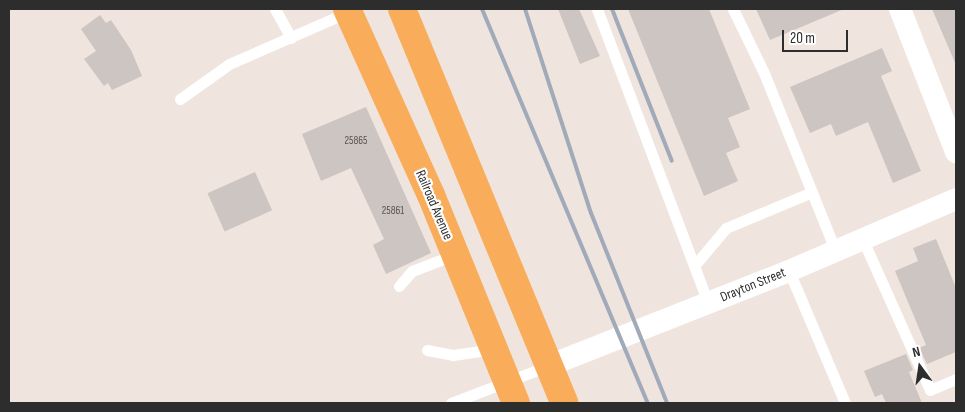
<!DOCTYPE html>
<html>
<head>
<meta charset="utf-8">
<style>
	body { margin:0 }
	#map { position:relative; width:965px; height:412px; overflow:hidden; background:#efe4de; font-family:"Sofia Sans Condensed",sans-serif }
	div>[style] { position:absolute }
	.building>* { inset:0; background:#cdc5c1; transform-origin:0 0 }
	.service>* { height:11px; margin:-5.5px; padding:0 5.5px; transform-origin:5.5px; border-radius:5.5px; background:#fff }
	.minor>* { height:22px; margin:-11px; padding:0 11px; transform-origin:11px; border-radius:11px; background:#fff }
	.primary>* { height:28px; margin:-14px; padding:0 14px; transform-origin:14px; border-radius:14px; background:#f9ac59 }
	.rail>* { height:4px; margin:-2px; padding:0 2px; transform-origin:2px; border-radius:2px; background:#a0aab8 }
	span { translate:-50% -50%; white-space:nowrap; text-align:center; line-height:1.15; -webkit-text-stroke:4.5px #fff; paint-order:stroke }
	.number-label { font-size:11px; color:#555352 }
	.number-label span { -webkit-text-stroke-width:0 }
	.street-label { font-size:14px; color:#2d2d2d }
	.frame { position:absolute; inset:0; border:10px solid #2d2d2d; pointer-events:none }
	.north { position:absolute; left:895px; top:342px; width:50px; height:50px; -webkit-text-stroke:4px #fff; paint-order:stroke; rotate:346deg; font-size:14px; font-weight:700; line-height:20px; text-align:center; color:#2d2d2d }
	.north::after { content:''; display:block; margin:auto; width:18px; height:22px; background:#2d2d2d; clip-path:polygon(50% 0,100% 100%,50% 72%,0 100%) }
	.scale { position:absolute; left:782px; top:30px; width:66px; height:22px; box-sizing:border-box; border:2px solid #2d2d2d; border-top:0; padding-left:6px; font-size:15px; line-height:18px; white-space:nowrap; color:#2d2d2d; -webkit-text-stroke:4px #fff; paint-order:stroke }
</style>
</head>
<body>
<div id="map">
	<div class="building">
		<div style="clip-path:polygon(558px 9px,579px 9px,600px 56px,580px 64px)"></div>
		<div style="clip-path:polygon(628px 9px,709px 9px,750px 109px,728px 118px,740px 147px,726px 153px,738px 181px,704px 196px)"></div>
		<div style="clip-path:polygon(756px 9px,844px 9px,770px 40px)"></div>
		<div style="clip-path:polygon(932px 9px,956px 9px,956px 65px)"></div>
		<div style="clip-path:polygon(100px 15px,106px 23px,111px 20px,131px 50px,142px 76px,112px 90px,108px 83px,104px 86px,84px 59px,96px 51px,81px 29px)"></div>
		<div style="clip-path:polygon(882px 48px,892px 71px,881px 76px,921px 171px,893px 183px,868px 122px,836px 136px,831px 124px,810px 133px,790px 87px)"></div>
		<div style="clip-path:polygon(366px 107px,431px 253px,386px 274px,373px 245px,384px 239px,351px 168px,321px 181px,302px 134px)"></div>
		<div style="left:255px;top:172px;width:42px;height:52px;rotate:66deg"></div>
		<div style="clip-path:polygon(936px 239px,956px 288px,956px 352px,927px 364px,919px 348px,926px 345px,895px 271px,918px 261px,913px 248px)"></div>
		<div style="clip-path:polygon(906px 354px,913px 370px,909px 372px,922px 403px,886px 403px,882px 394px,875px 397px,864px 371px)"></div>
	</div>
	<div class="service">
		<div style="left:275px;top:9px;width:33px;rotate:61deg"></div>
		<div style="left:597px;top:9px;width:314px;rotate:69.3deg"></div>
		<div style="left:733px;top:9px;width:71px;rotate:64.2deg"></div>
		<div style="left:764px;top:73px;width:193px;rotate:68.1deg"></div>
		<div style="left:180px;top:99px;width:60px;rotate:-35.5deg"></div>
		<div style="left:229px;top:64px;width:130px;rotate:-23.6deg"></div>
		<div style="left:863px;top:240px;width:164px;rotate:65.9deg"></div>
		<div style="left:930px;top:390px;width:28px;rotate:-23deg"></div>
		<div style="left:694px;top:266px;width:50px;rotate:-49.9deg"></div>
		<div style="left:726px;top:228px;width:93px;rotate:-22.7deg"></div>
		<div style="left:789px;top:271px;width:143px;rotate:67deg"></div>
		<div style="left:399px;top:286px;width:20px;rotate:-49deg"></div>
		<div style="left:412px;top:271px;width:47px;rotate:-21.1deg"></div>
		<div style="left:427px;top:350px;width:26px;rotate:11deg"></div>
		<div style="left:453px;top:355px;width:41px;rotate:-8.3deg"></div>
		<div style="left:451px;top:403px;width:104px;rotate:-20.9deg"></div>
	</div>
	<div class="minor">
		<div style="left:900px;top:9px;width:154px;rotate:68.6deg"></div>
		<div style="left:548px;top:366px;width:259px;rotate:-21.5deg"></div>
		<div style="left:789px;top:271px;width:182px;rotate:-23.3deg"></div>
	</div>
	<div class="primary">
		<div style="left:347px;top:9px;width:204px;rotate:65.7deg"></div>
		<div style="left:431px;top:195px;width:225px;rotate:67.8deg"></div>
		<div style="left:402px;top:9px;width:426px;rotate:67.6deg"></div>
	</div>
	<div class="rail">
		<div style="left:482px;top:9px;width:428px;rotate:67.2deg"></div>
		<div style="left:525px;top:9px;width:214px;rotate:72.1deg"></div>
		<div style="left:591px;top:213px;width:205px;rotate:68.2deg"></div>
		<div style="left:612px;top:9px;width:163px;rotate:68.5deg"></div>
	</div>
	<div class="number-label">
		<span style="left:356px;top:141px">25865</span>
		<span style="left:393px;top:211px">25861</span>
	</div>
	<div class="street-label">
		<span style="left:434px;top:205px;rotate:67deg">Railroad Avenue</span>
		<span style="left:753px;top:285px;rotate:-22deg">Drayton Street</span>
	</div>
	<div class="frame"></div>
	<div class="north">N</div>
	<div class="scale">20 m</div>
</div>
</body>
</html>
